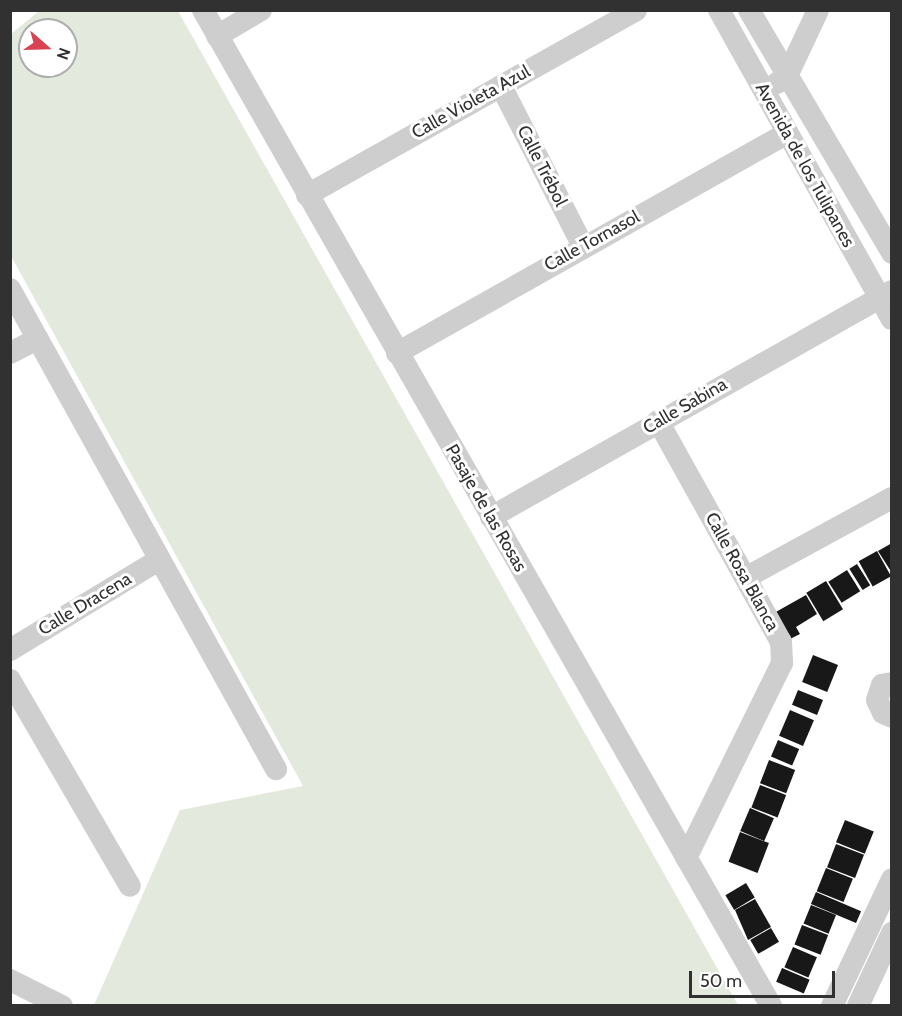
<!DOCTYPE html>
<html>
<head>
<meta charset="utf-8">
<style>
	body { margin:0 }
	#map { position:relative; width:902px; height:1016px; overflow:hidden; background:#fff; font-family:Cabin,sans-serif }
	div>[style] { position:absolute }
	.green>* { inset:0; background:#e4e9dd }
	.building>* { inset:0; background:#181818; transform-origin:0 0 }
	.minor>* { height:22px; margin:-11px; padding:0 11px; transform-origin:11px; border-radius:11px; background:#cecece }
	span { translate:-50% -50%; white-space:nowrap; text-align:center; line-height:1.15; -webkit-text-stroke:6px #fff; paint-order:stroke }
	.street-label { font-size:18px; color:#313131 }
	.frame { position:absolute; inset:0; border:12px solid #313131; pointer-events:none }
	.north { position:absolute; left:18px; top:18px; width:60px; height:60px; box-sizing:border-box; background:#fff; border:2px solid #adadad; border-radius:50%; rotate:110deg; font-size:16px; font-weight:700; line-height:24px; text-align:center; color:#313131 }
	.north::after { content:''; display:block; margin:auto; width:21px; height:27px; background:#d84252; clip-path:polygon(50% 0,100% 100%,50% 72%,0 100%) }
	.scale { position:absolute; left:689px; top:971px; width:146px; height:27px; box-sizing:border-box; border:3px solid #313131; border-top:0; padding-left:8px; font-size:18px; line-height:21px; white-space:nowrap; color:#313131; -webkit-text-stroke:4px #fff; paint-order:stroke }
</style>
</head>
<body>
<div id="map">
	<div class="green">
		<div style="clip-path:polygon(evenodd,39px 11px,178px 11px,738px 1005px,94px 1005px,180px 810px,303px 786px,11px 256px,11px 34px,39px 11px,30px 30px,66px 30px,66px 66px,30px 66px,30px 30px)"></div>
	</div>
	<div class="building">
		<div style="clip-path:polygon(892px 543px,892px 573px,878px 551px)"></div>
		<div style="left:877px;top:551px;width:29px;height:21px;rotate:61deg"></div>
		<div style="left:857px;top:564px;width:25px;height:9px;rotate:58deg"></div>
		<div style="left:847px;top:570px;width:25px;height:22px;rotate:58deg"></div>
		<div style="left:826px;top:581px;width:33px;height:23px;rotate:59deg"></div>
		<div style="clip-path:polygon(806px 595px,817px 614px,796px 627px,800px 634px,790px 639px,774px 613px)"></div>
		<div style="left:813px;top:655px;width:27px;height:29px;rotate:22deg"></div>
		<div style="left:798px;top:690px;width:27px;height:16px;rotate:22deg"></div>
		<div style="left:790px;top:710px;width:26px;height:28px;rotate:23deg"></div>
		<div style="left:778px;top:740px;width:23px;height:18px;rotate:23deg"></div>
		<div style="left:769px;top:760px;width:28px;height:25px;rotate:21deg"></div>
		<div style="left:760px;top:785px;width:28px;height:24px;rotate:21deg"></div>
		<div style="left:750px;top:808px;width:26px;height:25px;rotate:23deg"></div>
		<div style="left:845px;top:820px;width:31px;height:24px;rotate:22deg"></div>
		<div style="left:740px;top:832px;width:31px;height:32px;rotate:21deg"></div>
		<div style="left:836px;top:844px;width:30px;height:25px;rotate:21deg"></div>
		<div style="left:826px;top:868px;width:29px;height:25px;rotate:22deg"></div>
		<div style="left:746px;top:883px;width:17px;height:24px;rotate:59deg"></div>
		<div style="left:816px;top:892px;width:49px;height:13px;rotate:23deg"></div>
		<div style="clip-path:polygon(755px 899px,771px 927px,748px 940px,735px 910px)"></div>
		<div style="left:811px;top:905px;width:27px;height:20px;rotate:22deg"></div>
		<div style="left:802px;top:925px;width:28px;height:21px;rotate:21deg"></div>
		<div style="left:771px;top:928px;width:16px;height:24px;rotate:60deg"></div>
		<div style="left:793px;top:947px;width:26px;height:22px;rotate:23deg"></div>
		<div style="left:782px;top:968px;width:30px;height:15px;rotate:23deg"></div>
	</div>
	<div class="minor">
		<div style="left:203px;top:10px;width:1147px;rotate:60.3deg"></div>
		<div style="left:719px;top:10px;width:354px;rotate:60.8deg"></div>
		<div style="left:749px;top:10px;width:282px;rotate:59.5deg"></div>
		<div style="left:217px;top:36px;width:51px;rotate:-30.6deg"></div>
		<div style="left:777px;top:83px;width:12px;rotate:-35deg"></div>
		<div style="left:787px;top:76px;width:73px;rotate:-64.8deg"></div>
		<div style="left:501px;top:86px;width:180px;rotate:62.9deg"></div>
		<div style="left:307px;top:195px;width:377px;rotate:-29.3deg"></div>
		<div style="left:10px;top:289px;width:549px;rotate:61.01deg"></div>
		<div style="left:10px;top:353px;width:31px;rotate:-27deg"></div>
		<div style="left:397px;top:353px;width:448px;rotate:-29.4deg"></div>
		<div style="left:658px;top:421px;width:253px;rotate:60.9deg"></div>
		<div style="left:781px;top:642px;width:21px;rotate:87deg"></div>
		<div style="left:782px;top:663px;width:217px;rotate:116.2deg"></div>
		<div style="left:491px;top:517px;width:460px;rotate:-29.4deg"></div>
		<div style="left:747px;top:577px;width:165px;rotate:-28.6deg"></div>
		<div style="left:10px;top:650px;width:175px;rotate:-31.2deg"></div>
		<div style="left:10px;top:680px;width:238px;rotate:59.8deg"></div>
		<div style="left:892px;top:683px;width:10px;rotate:169deg"></div>
		<div style="left:882px;top:685px;width:16px;rotate:108deg"></div>
		<div style="left:877px;top:700px;width:14px;rotate:65deg"></div>
		<div style="left:883px;top:713px;width:10px;rotate:24deg"></div>
		<div style="left:10px;top:980px;width:58px;rotate:26.6deg"></div>
		<div style="left:832px;top:1006px;width:140px;rotate:-64.7deg"></div>
		<div style="left:858px;top:1006px;width:81px;rotate:-65deg"></div>
	</div>
	<div class="street-label">
		<span style="left:471px;top:102px;rotate:-29deg">Calle Violeta Azul</span>
		<span style="left:805px;top:165px;rotate:61deg">Avenida de los Tulipanes</span>
		<span style="left:542px;top:166px;rotate:63deg">Calle Trébol</span>
		<span style="left:592px;top:241px;rotate:-29deg">Calle Tornasol</span>
		<span style="left:685px;top:406px;rotate:-30deg">Calle Sabina</span>
		<span style="left:486px;top:508px;rotate:60deg">Pasaje de las Rosas</span>
		<span style="left:742px;top:572px;rotate:61deg">Calle Rosa Blanca</span>
		<span style="left:85px;top:604px;rotate:-31deg">Calle Dracena</span>
	</div>
	<div class="frame"></div>
	<div class="north">N</div>
	<div class="scale">50 m</div>
</div>
</body>
</html>
